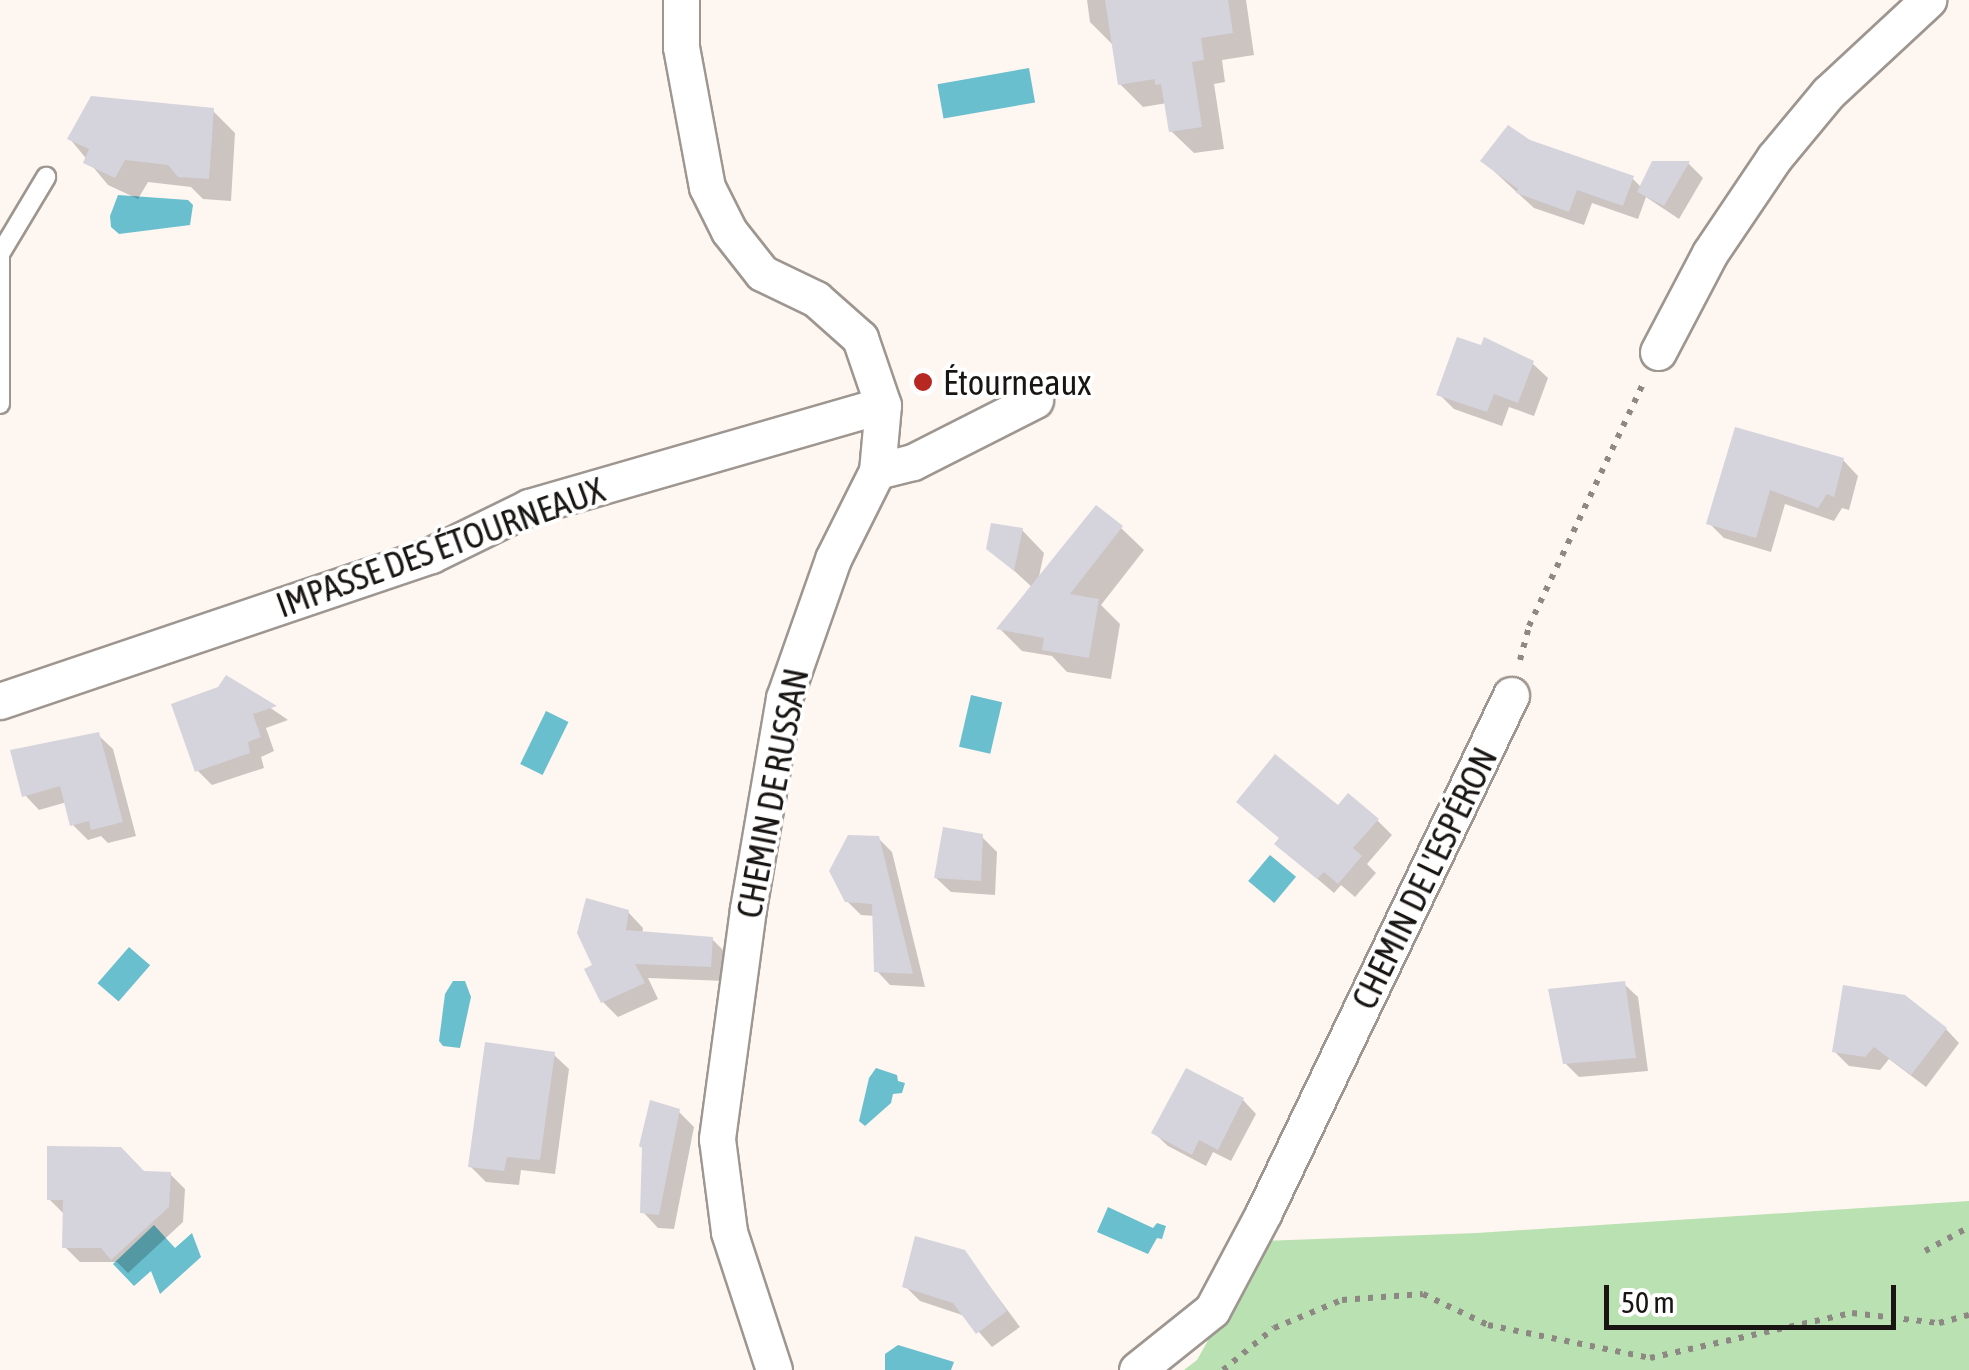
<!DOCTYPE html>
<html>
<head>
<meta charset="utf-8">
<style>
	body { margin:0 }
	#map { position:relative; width:1969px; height:1370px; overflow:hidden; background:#fef6f0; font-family:"Asap Condensed",sans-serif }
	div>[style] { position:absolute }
	.green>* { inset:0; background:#b9e1b1 }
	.water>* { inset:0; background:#69bfce; transform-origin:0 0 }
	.shadow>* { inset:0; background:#0003 }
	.building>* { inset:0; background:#d5d3dc }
	.path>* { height:6px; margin-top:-3px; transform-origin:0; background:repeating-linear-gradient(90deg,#8e8884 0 5px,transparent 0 13px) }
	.roads { filter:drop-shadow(2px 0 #9e9690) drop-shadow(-2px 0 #9e9690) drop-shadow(0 2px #9e9690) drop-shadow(0 -2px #9e9690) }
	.lane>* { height:18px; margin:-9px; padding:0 9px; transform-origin:9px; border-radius:9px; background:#fff }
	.street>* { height:35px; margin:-17.5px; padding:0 17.5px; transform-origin:17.5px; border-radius:17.5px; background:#fff }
	.dots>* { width:28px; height:28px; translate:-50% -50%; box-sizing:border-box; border:5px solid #fff; border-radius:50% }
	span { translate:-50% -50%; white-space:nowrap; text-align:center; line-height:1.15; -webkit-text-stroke:8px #fff; paint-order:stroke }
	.poi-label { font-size:35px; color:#181513 }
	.left { translate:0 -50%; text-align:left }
	.street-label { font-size:35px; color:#181513 }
	.scale { position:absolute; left:1604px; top:1285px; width:292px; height:45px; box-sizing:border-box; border:5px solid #181513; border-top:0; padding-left:12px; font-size:30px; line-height:35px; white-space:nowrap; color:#181513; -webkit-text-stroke:8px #fff; paint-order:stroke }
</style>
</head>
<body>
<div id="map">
	<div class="green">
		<div style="clip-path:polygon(1969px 1201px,1969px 1370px,1184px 1370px,1197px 1360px,1264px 1241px,1477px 1233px)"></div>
	</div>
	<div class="water">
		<div style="left:1029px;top:68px;width:35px;height:93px;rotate:80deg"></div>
		<div style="clip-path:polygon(118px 195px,188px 200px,193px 205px,190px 225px,119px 234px,111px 227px,110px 216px)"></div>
		<div style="left:971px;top:695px;width:32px;height:53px;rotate:13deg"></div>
		<div style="left:546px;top:711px;width:25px;height:59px;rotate:26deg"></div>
		<div style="left:1270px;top:855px;width:34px;height:34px;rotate:40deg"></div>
		<div style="left:129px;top:947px;width:28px;height:48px;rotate:41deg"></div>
		<div style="clip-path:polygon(453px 981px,465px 981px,471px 997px,460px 1048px,443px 1046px,439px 1041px,445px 994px)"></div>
		<div style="clip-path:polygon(876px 1068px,897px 1075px,898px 1081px,905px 1083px,902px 1093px,893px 1094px,891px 1103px,865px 1126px,859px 1121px,869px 1078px)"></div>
		<div style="clip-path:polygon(1108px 1207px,1153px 1228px,1157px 1223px,1166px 1226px,1162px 1239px,1157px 1238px,1148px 1254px,1097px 1232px)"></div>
		<div style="clip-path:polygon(154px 1225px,175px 1248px,192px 1233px,201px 1257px,160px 1294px,151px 1271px,134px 1286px,113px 1264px)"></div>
		<div style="clip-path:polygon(898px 1345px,954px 1362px,951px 1370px,885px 1370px,885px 1354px)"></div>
	</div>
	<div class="shadow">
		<div style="clip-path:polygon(1087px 0,1246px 0,1254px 55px,1222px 60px,1225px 82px,1214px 84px,1224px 149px,1194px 153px,1171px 131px,1167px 103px,1143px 107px,1120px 84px,1114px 46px,1090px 22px)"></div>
		<div style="clip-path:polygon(213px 111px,235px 133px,231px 201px,203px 199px,191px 187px,148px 182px,138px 199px,108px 185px,70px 139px)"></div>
		<div style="clip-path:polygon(1529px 142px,1632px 178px,1642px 188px,1654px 164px,1689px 164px,1703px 178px,1679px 219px,1646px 197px,1638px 219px,1592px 203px,1584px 225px,1534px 208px,1483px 161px)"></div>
		<div style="clip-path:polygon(1532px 363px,1548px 378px,1534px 416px,1509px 407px,1502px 426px,1454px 409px,1439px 394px)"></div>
		<div style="clip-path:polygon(1737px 430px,1843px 460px,1858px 476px,1849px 510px,1842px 508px,1834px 521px,1785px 504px,1771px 552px,1724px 538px,1709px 523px)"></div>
		<div style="clip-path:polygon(1121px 528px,1144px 550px,1101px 605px,1120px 624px,1111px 679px,1067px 672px,1052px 656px,1022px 651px,1000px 629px,1033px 588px,989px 548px,1022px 530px,1044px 553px,1038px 581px)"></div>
		<div style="clip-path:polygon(227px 678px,288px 720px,266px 728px,274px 751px,261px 757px,264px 768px,212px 785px,197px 770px)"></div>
		<div style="clip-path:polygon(98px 735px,113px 749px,136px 836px,108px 843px,101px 836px,88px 840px,73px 825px,67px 802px,39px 810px,25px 795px)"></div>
		<div style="clip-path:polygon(1377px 820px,1392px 835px,1367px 864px,1376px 873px,1355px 897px,1341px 885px,1334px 893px,1293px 858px)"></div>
		<div style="clip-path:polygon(982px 837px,997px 852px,995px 895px,951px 892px,936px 878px)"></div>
		<div style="clip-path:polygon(878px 838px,892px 852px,925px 987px,890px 985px,877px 971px,875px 916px,861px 915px,847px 901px)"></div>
		<div style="clip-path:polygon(628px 912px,643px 928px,642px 934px,712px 939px,727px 954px,725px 981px,648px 978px,658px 999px,618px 1017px,603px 1002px,595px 967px)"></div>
		<div style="clip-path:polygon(1624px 984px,1638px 997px,1648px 1071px,1579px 1077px,1565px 1063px)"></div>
		<div style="clip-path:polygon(1946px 1029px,1959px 1043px,1926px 1087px,1889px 1059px,1880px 1070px,1849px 1066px,1835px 1052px)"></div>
		<div style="clip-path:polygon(553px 1054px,569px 1069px,555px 1174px,521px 1170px,519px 1185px,486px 1182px,471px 1167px)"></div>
		<div style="clip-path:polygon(1187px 1072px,1243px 1100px,1256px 1114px,1231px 1161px,1213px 1152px,1206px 1166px,1168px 1146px,1154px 1133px)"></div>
		<div style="clip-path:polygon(679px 1112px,694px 1127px,674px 1229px,658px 1228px,643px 1212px)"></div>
		<div style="clip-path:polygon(143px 1173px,170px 1174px,185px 1189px,183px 1222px,128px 1273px,117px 1262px,80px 1262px,65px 1247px,65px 1215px,49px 1199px)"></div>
		<div style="clip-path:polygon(964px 1252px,1020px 1327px,992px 1347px,965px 1316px,920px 1301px,905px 1286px)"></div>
	</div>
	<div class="building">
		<div style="clip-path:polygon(1105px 0,1228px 0,1233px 33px,1201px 38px,1204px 60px,1192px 62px,1202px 127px,1169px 132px,1161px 84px,1155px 85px,1155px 79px,1118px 85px)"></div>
		<div style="clip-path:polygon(91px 96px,214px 108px,209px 179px,178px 177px,168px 165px,125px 160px,115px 178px,83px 163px,89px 149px,67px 139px)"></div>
		<div style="clip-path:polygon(1508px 125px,1530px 140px,1634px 176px,1623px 206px,1577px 190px,1569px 212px,1516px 193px,1518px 189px,1480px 161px)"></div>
		<div style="clip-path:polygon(1652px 161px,1690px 161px,1664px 206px,1637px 192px)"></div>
		<div style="clip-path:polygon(1457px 337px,1481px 345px,1484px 337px,1534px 361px,1518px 403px,1494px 394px,1487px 412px,1436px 395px)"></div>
		<div style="clip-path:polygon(1735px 427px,1844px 458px,1834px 497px,1827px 494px,1818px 508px,1770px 490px,1756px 538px,1706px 524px)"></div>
		<div style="clip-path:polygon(1096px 505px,1123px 526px,1070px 594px,1099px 599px,1089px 658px,1042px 650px,1044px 638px,996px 629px)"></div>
		<div style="clip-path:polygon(991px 523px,1023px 528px,1014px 571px,986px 549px)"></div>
		<div style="clip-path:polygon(226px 675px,277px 706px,253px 714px,261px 737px,248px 742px,250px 753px,195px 772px,171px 704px,218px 687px)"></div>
		<div style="clip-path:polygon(99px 732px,123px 822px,91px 830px,89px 821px,70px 826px,60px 786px,22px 797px,10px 750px)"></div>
		<div style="clip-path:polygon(1275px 754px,1338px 805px,1348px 793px,1379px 819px,1353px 848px,1362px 856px,1338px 884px,1324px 872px,1317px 879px,1274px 844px,1279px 838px,1236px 802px)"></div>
		<div style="clip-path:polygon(943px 827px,983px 834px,981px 881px,934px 878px)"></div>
		<div style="clip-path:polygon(848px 835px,879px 836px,913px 974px,874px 972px,872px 904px,845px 902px,829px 871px)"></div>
		<div style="clip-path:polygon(586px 898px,629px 910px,626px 930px,713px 937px,711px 967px,635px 964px,645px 983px,601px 1003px,584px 969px,592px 965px,577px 933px)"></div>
		<div style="clip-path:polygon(1625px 981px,1636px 1058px,1563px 1064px,1548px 989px)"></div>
		<div style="clip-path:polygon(1843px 985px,1905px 995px,1947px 1028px,1911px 1075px,1874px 1047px,1865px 1057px,1832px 1052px)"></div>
		<div style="clip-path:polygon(485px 1042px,555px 1052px,540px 1160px,507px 1157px,504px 1171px,468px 1167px)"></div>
		<div style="clip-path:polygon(1186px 1068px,1244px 1098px,1218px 1150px,1199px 1140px,1192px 1155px,1151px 1133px)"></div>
		<div style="clip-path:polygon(650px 1100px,680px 1109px,659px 1215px,640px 1213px,642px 1148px,639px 1146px)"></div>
		<div style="clip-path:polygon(47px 1146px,121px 1147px,144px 1171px,171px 1172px,169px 1207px,111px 1260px,101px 1248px,62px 1248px,63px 1200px,47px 1200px)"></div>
		<div style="clip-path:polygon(915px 1236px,965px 1250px,1007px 1311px,976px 1334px,953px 1303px,902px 1287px)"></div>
	</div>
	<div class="path">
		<div style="left:1520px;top:660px;width:35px;rotate:-75deg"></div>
		<div style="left:1529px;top:626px;width:268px;rotate:-64.8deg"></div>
		<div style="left:1925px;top:1251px;width:50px;rotate:-28.6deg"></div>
		<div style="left:1223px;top:1370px;width:66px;rotate:-39.5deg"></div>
		<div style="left:1274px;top:1328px;width:74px;rotate:-22.4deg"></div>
		<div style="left:1342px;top:1300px;width:81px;rotate:-4.2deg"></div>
		<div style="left:1423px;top:1294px;width:72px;rotate:25.5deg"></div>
		<div style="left:1488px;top:1325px;width:165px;rotate:11.5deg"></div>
		<div style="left:1650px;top:1358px;width:207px;rotate:-12.6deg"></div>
		<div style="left:1852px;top:1313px;width:88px;rotate:6.6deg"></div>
		<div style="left:1939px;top:1323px;width:31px;rotate:-15deg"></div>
	</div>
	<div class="roads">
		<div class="lane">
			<div style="left:0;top:254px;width:90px;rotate:-59.1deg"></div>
			<div style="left:0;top:258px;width:146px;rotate:90deg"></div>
		</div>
		<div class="street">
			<div style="left:681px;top:0;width:47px;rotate:90deg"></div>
			<div style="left:681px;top:47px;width:142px;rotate:79.5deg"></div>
			<div style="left:707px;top:187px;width:49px;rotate:63.4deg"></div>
			<div style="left:729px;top:231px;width:53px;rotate:51.8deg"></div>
			<div style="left:762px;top:273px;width:60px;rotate:25.7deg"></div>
			<div style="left:816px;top:299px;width:59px;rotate:41.6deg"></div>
			<div style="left:860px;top:338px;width:71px;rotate:71.1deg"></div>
			<div style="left:883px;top:405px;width:66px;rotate:95.2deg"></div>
			<div style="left:877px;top:471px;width:98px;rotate:116.6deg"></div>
			<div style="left:833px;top:559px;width:147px;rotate:109.4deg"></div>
			<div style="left:784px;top:698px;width:214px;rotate:99.7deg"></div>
			<div style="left:748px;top:909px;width:232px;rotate:97.7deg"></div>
			<div style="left:717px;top:1139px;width:94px;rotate:82.6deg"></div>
			<div style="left:729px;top:1232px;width:145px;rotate:71.9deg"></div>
			<div style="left:1658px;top:352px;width:112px;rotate:-62.3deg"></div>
			<div style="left:1710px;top:253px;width:115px;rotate:-56deg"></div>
			<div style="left:1774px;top:158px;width:85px;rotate:-50.3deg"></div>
			<div style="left:1828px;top:93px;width:137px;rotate:-42.9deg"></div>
			<div style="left:877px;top:471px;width:37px;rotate:-14deg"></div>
			<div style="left:913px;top:462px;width:137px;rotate:-26.9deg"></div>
			<div style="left:0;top:701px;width:455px;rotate:-18.7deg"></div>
			<div style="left:431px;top:555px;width:109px;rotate:-26.1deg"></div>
			<div style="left:529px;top:507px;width:368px;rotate:-16.1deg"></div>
			<div style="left:1137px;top:1370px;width:96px;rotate:-38.7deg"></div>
			<div style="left:1212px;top:1310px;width:111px;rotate:-62deg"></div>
			<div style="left:1264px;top:1212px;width:573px;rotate:-64.46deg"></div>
		</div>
	</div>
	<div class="dots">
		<div style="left:923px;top:382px;background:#b72822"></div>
	</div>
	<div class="poi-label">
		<span class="left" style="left:943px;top:382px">Étourneaux</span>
	</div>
	<div class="street-label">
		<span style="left:440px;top:547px;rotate:-20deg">IMPASSE DES ÉTOURNEAUX</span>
		<span style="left:772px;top:793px;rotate:-79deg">CHEMIN DE RUSSAN</span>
		<span style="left:1424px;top:878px;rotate:-64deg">CHEMIN DE L'ESPÉRON</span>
	</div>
	<div class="scale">50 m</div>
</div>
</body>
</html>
